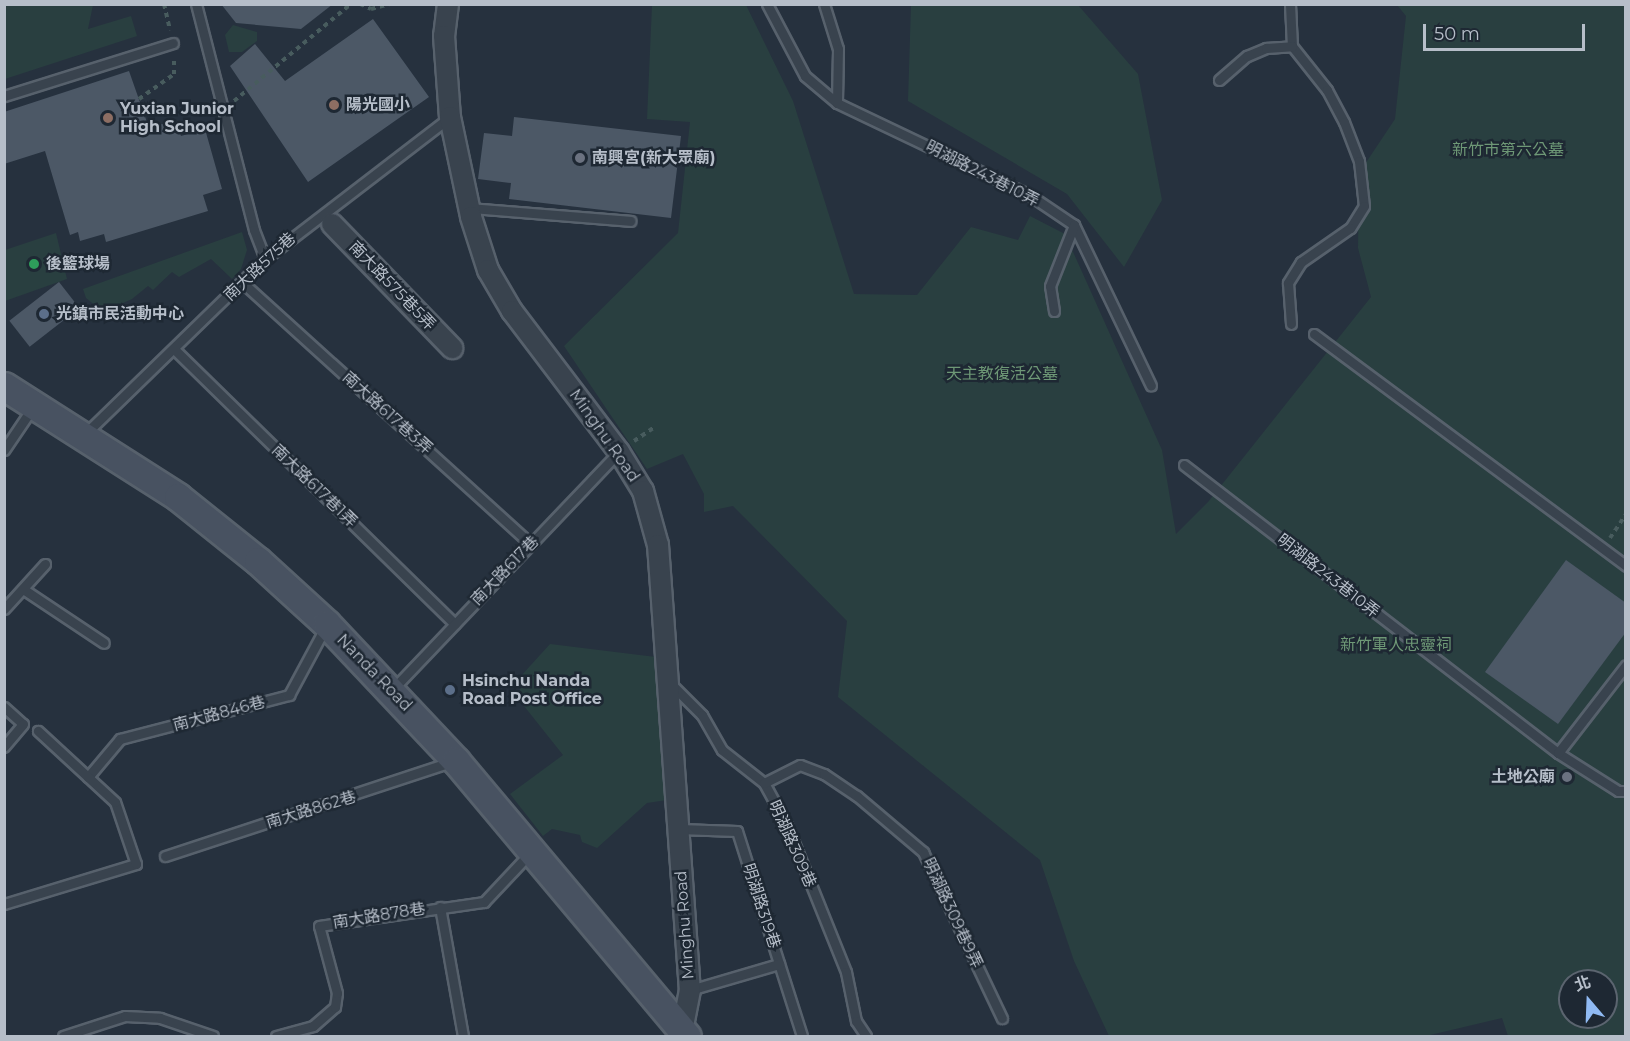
<!DOCTYPE html>
<html>
<head>
<meta charset="utf-8">
<style>
	body { margin:0 }
	#map { position:relative; width:1630px; height:1041px; overflow:hidden; background:#26313e; font-family:Montserrat,"Noto Sans TC",sans-serif }
	div>[style] { position:absolute }
	.green>* { inset:0; background:#293f40 }
	.building>* { inset:0; background:#4c5866; transform-origin:0 0 }
	.path>* { height:4px; margin-top:-2px; transform-origin:0; background:repeating-linear-gradient(90deg,#485c5e 0 4.5px,transparent 0 9px) }
	.roads { filter:drop-shadow(2px 0 #57616c) drop-shadow(-2px 0 #57616c) drop-shadow(0 2px #57616c) drop-shadow(0 -2px #57616c) }
	.lane>* { height:9px; margin:-4.5px; padding:0 4.5px; transform-origin:4.5px; border-radius:4.5px; background:#39434e }
	.street>* { height:20px; margin:-10px; padding:0 10px; transform-origin:10px; border-radius:10px; background:#39434e }
	.secondary>* { height:27px; margin:-13.5px; padding:0 13.5px; transform-origin:13.5px; border-radius:13.5px; background:#485261 }
	.dots>* { width:16px; height:16px; translate:-50% -50%; box-sizing:border-box; border:3px solid #1e2833; border-radius:50% }
	span { translate:-50% -50%; white-space:nowrap; text-align:center; line-height:1.15; -webkit-text-stroke:5px #1e2833; paint-order:stroke }
	.poi-label { font-size:16px; color:#b6bec9; font-weight:700 }
	.left { translate:0 -50%; text-align:left }
	.right { translate:-100% -50%; text-align:right }
	.park-label { font-size:16px; color:#6e9876 }
	.street-label { font-size:16px; color:#b6bec9 }
	.frame { position:absolute; inset:0; border:6px solid #b6bec9; pointer-events:none }
	.north { position:absolute; left:1558px; top:969px; width:60px; height:60px; box-sizing:border-box; background:#1e2833; border:2px solid #5b646f; border-radius:50%; rotate:341deg; font-size:16px; font-weight:700; line-height:24px; text-align:center; color:#b6bec9 }
	.north::after { content:''; display:block; margin:auto; width:21px; height:27px; background:#90baf3; clip-path:polygon(50% 0,100% 100%,50% 72%,0 100%) }
	.scale { position:absolute; left:1423px; top:24px; width:162px; height:27px; box-sizing:border-box; border:3px solid #b6bec9; border-top:0; padding-left:8px; font-size:18px; line-height:21px; white-space:nowrap; color:#b6bec9; -webkit-text-stroke:4px #1e2833; paint-order:stroke }
</style>
</head>
<body>
<div id="map">
	<div class="green">
		<div style="clip-path:polygon(4px 5px,93px 5px,88px 29px,131px 16px,137px 36px,5px 79px)"></div>
		<div style="clip-path:polygon(evenodd,652px 5px,746px 5px,793px 101px,854px 294px,917px 295px,971px 227px,1018px 240px,1030px 216px,1065px 234px,1162px 450px,1176px 534px,1208px 502px,1371px 297px,1358px 248px,1359px 173px,1395px 119px,1406px 16px,1397px 5px,1625px 5px,1625px 1036px,1508px 1036px,1502px 1018px,1426px 1036px,1109px 1036px,1074px 961px,1040px 860px,838px 697px,847px 621px,733px 506px,704px 512px,704px 494px,683px 454px,647px 469px,564px 346px,678px 233px,690px 122px,647px 119px,652px 5px,1570px 981px,1606px 981px,1606px 1017px,1570px 1017px,1570px 981px)"></div>
		<div style="clip-path:polygon(911px 5px,1078px 5px,1138px 74px,1162px 200px,1124px 267px,1067px 194px,908px 101px)"></div>
		<div style="clip-path:polygon(233px 25px,257px 32px,257px 41px,242px 52px,229px 52px,225px 35px)"></div>
		<div style="clip-path:polygon(242px 232px,247px 250px,241px 269px,232px 279px,211px 259px,179px 277px,172px 272px,153px 290px,148px 286px,132px 299px,103px 312px,86px 298px,83px 289px)"></div>
		<div style="clip-path:polygon(56px 233px,67px 279px,5px 301px,5px 250px)"></div>
		<div style="clip-path:polygon(550px 644px,656px 657px,667px 800px,647px 803px,597px 848px,582px 842px,580px 835px,552px 829px,543px 836px,510px 794px,563px 755px,520px 701px,520px 677px)"></div>
	</div>
	<div class="building">
		<div style="clip-path:polygon(221px 4px,333px 4px,301px 29px,236px 23px)"></div>
		<div style="clip-path:polygon(373px 19px,429px 97px,308px 182px,230px 66px,255px 44px,285px 81px)"></div>
		<div style="clip-path:polygon(129px 71px,149px 128px,176px 120px,181px 136px,205px 129px,222px 189px,203px 195px,208px 211px,106px 242px,104px 234px,80px 241px,78px 232px,70px 235px,45px 151px,4px 164px,4px 112px)"></div>
		<div style="clip-path:polygon(514px 117px,681px 136px,671px 218px,509px 199px,511px 183px,478px 179px,484px 133px,512px 136px)"></div>
		<div style="left:59px;top:282px;width:33px;height:63px;rotate:52deg"></div>
		<div style="clip-path:polygon(1566px 560px,1626px 603px,1626px 632px,1558px 724px,1485px 672px)"></div>
	</div>
	<div class="path">
		<div style="left:164px;top:4px;width:27px;rotate:77deg"></div>
		<div style="left:360px;top:4px;width:12px;rotate:24deg"></div>
		<div style="left:371px;top:9px;width:20px;rotate:-15deg"></div>
		<div style="left:139px;top:99px;width:43px;rotate:-35.5deg"></div>
		<div style="left:174px;top:74px;width:16px;rotate:-90deg"></div>
		<div style="left:234px;top:101px;width:152px;rotate:-39.7deg"></div>
		<div style="left:634px;top:441px;width:25px;rotate:-34deg"></div>
		<div style="left:1610px;top:538px;width:29px;rotate:-56deg"></div>
	</div>
	<div class="roads">
		<div class="lane">
			<div style="left:196px;top:4px;width:233px;rotate:75.6deg"></div>
			<div style="left:254px;top:230px;width:31px;rotate:69deg"></div>
			<div style="left:767px;top:4px;width:81px;rotate:62.2deg"></div>
			<div style="left:805px;top:76px;width:42px;rotate:40.2deg"></div>
			<div style="left:837px;top:103px;width:212px;rotate:25.5deg"></div>
			<div style="left:1028px;top:194px;width:55px;rotate:34deg"></div>
			<div style="left:1074px;top:225px;width:178px;rotate:64.4deg"></div>
			<div style="left:824px;top:4px;width:47px;rotate:72.7deg"></div>
			<div style="left:838px;top:49px;width:54px;rotate:91.1deg"></div>
			<div style="left:1290px;top:4px;width:42px;rotate:87.3deg"></div>
			<div style="left:1292px;top:46px;width:56px;rotate:51.5deg"></div>
			<div style="left:1327px;top:90px;width:36px;rotate:62deg"></div>
			<div style="left:1344px;top:122px;width:42px;rotate:69deg"></div>
			<div style="left:1359px;top:161px;width:45px;rotate:83.7deg"></div>
			<div style="left:1364px;top:206px;width:26px;rotate:122deg"></div>
			<div style="left:1350px;top:228px;width:60px;rotate:145.2deg"></div>
			<div style="left:1301px;top:262px;width:25px;rotate:122deg"></div>
			<div style="left:1288px;top:283px;width:41px;rotate:85.8deg"></div>
			<div style="left:1219px;top:80px;width:37px;rotate:-41deg"></div>
			<div style="left:1247px;top:56px;width:21px;rotate:-23deg"></div>
			<div style="left:1266px;top:48px;width:26px;rotate:-4deg"></div>
			<div style="left:4px;top:96px;width:177px;rotate:-17.4deg"></div>
			<div style="left:470px;top:208px;width:161px;rotate:4.6deg"></div>
			<div style="left:243px;top:283px;width:389px;rotate:42.2deg"></div>
			<div style="left:1054px;top:311px;width:25px;rotate:-99deg"></div>
			<div style="left:1050px;top:286px;width:66px;rotate:-68.5deg"></div>
			<div style="left:1314px;top:334px;width:389px;rotate:36.6deg"></div>
			<div style="left:174px;top:349px;width:393px;rotate:44.4deg"></div>
			<div style="left:85px;top:434px;width:251px;rotate:-44.2deg"></div>
			<div style="left:265px;top:259px;width:233px;rotate:-37.5deg"></div>
			<div style="left:4px;top:450px;width:52px;rotate:-56deg"></div>
			<div style="left:1184px;top:465px;width:472px;rotate:37.6deg"></div>
			<div style="left:1558px;top:753px;width:71px;rotate:32.3deg"></div>
			<div style="left:1618px;top:791px;width:8px"></div>
			<div style="left:23px;top:589px;width:97px;rotate:33.7deg"></div>
			<div style="left:4px;top:609px;width:61px;rotate:-47.7deg"></div>
			<div style="left:669px;top:682px;width:47px;rotate:45deg"></div>
			<div style="left:702px;top:715px;width:40px;rotate:60.3deg"></div>
			<div style="left:722px;top:750px;width:53px;rotate:38.2deg"></div>
			<div style="left:764px;top:783px;width:48px;rotate:61.3deg"></div>
			<div style="left:787px;top:825px;width:158px;rotate:68.1deg"></div>
			<div style="left:846px;top:972px;width:50px;rotate:78.5deg"></div>
			<div style="left:856px;top:1021px;width:18px;rotate:56deg"></div>
			<div style="left:392px;top:690px;width:329px;rotate:-46.4deg"></div>
			<div style="left:4px;top:707px;width:25px;rotate:42deg"></div>
			<div style="left:23px;top:724px;width:30px;rotate:130deg"></div>
			<div style="left:1558px;top:753px;width:111px;rotate:-52.3deg"></div>
			<div style="left:88px;top:777px;width:50px;rotate:-49.9deg"></div>
			<div style="left:120px;top:739px;width:175px;rotate:-14.6deg"></div>
			<div style="left:289px;top:695px;width:76px;rotate:-61.8deg"></div>
			<div style="left:764px;top:783px;width:40px;rotate:-26.6deg"></div>
			<div style="left:800px;top:765px;width:26px;rotate:21deg"></div>
			<div style="left:824px;top:774px;width:40px;rotate:34deg"></div>
			<div style="left:857px;top:796px;width:87px;rotate:40.3deg"></div>
			<div style="left:923px;top:852px;width:184px;rotate:64.6deg"></div>
			<div style="left:679px;top:829px;width:58px;rotate:2deg"></div>
			<div style="left:737px;top:831px;width:215px;rotate:72.4deg"></div>
			<div style="left:165px;top:856px;width:304px;rotate:-18.2deg"></div>
			<div style="left:4px;top:904px;width:138px;rotate:-16.9deg"></div>
			<div style="left:136px;top:864px;width:65px;rotate:-108.7deg"></div>
			<div style="left:115px;top:802px;width:105px;rotate:-137.3deg"></div>
			<div style="left:440px;top:907px;width:131px;rotate:79.9deg"></div>
			<div style="left:690px;top:990px;width:93px;rotate:-16.3deg"></div>
			<div style="left:63px;top:1036px;width:65px;rotate:-17.9deg"></div>
			<div style="left:125px;top:1016px;width:35px;rotate:3deg"></div>
			<div style="left:160px;top:1018px;width:56px;rotate:18.8deg"></div>
			<div style="left:276px;top:1036px;width:38px;rotate:-15deg"></div>
			<div style="left:313px;top:1026px;width:29px;rotate:-41deg"></div>
			<div style="left:335px;top:1007px;width:14px;rotate:-82deg"></div>
			<div style="left:337px;top:993px;width:69px;rotate:-105deg"></div>
			<div style="left:319px;top:926px;width:167px;rotate:-8.3deg"></div>
			<div style="left:484px;top:902px;width:67px;rotate:-46.8deg"></div>
		</div>
		<div class="street">
			<div style="left:448px;top:4px;width:32px;rotate:97deg"></div>
			<div style="left:444px;top:36px;width:81px;rotate:85.8deg"></div>
			<div style="left:450px;top:117px;width:102px;rotate:78.1deg"></div>
			<div style="left:471px;top:217px;width:56px;rotate:72.2deg"></div>
			<div style="left:488px;top:270px;width:48px;rotate:59.7deg"></div>
			<div style="left:512px;top:311px;width:177px;rotate:52.8deg"></div>
			<div style="left:619px;top:452px;width:46px;rotate:58.4deg"></div>
			<div style="left:643px;top:491px;width:56px;rotate:74.5deg"></div>
			<div style="left:658px;top:545px;width:446px;rotate:85.9deg"></div>
			<div style="left:690px;top:990px;width:38px;rotate:101deg"></div>
			<div style="left:332px;top:224px;width:173px;rotate:45.9deg"></div>
		</div>
		<div class="secondary">
			<div style="left:4px;top:386px;width:206px;rotate:32.5deg"></div>
			<div style="left:178px;top:497px;width:102px;rotate:38.7deg"></div>
			<div style="left:258px;top:561px;width:93px;rotate:42.4deg"></div>
			<div style="left:327px;top:624px;width:188px;rotate:46.7deg"></div>
			<div style="left:456px;top:761px;width:359px;rotate:50deg"></div>
		</div>
	</div>
	<div class="dots">
		<div style="left:334px;top:105px;background:#8d6e63"></div>
		<div style="left:108px;top:118px;background:#8d6e63"></div>
		<div style="left:580px;top:158px;background:#6b7280"></div>
		<div style="left:34px;top:264px;background:#2e9e5b"></div>
		<div style="left:44px;top:314px;background:#5c6f8a"></div>
		<div style="left:450px;top:690px;background:#5c6f8a"></div>
		<div style="left:1567px;top:777px;background:#6b7280"></div>
	</div>
	<div class="poi-label">
		<span class="left" style="left:346px;top:105px">陽光國小</span>
		<span class="left" style="left:120px;top:118px">Yuxian Junior<br>High School</span>
		<span class="left" style="left:592px;top:158px">南興宮(新大眾廟)</span>
		<span class="left" style="left:46px;top:264px">後籃球場</span>
		<span class="left" style="left:56px;top:314px">光鎮市民活動中心</span>
		<span class="left" style="left:462px;top:690px">Hsinchu Nanda<br>Road Post Office</span>
		<span class="right" style="left:1555px;top:777px">土地公廟</span>
	</div>
	<div class="park-label">
		<span style="left:1508px;top:150px">新竹市第六公墓</span>
		<span style="left:1002px;top:374px">天主教復活公墓</span>
		<span style="left:1396px;top:645px">新竹軍人忠靈祠</span>
	</div>
	<div class="street-label">
		<span style="left:982px;top:174px;rotate:27deg">明湖路243巷10弄</span>
		<span style="left:260px;top:267px;rotate:-43deg">南大路575巷</span>
		<span style="left:392px;top:286px;rotate:46deg">南大路575巷5弄</span>
		<span style="left:387px;top:413px;rotate:42deg">南大路617巷3弄</span>
		<span style="left:604px;top:436px;rotate:55deg">Minghu Road</span>
		<span style="left:314px;top:486px;rotate:44deg">南大路617巷1弄</span>
		<span style="left:505px;top:571px;rotate:-46deg">南大路617巷</span>
		<span style="left:1328px;top:576px;rotate:38deg">明湖路243巷10弄</span>
		<span style="left:374px;top:673px;rotate:46deg">Nanda Road</span>
		<span style="left:219px;top:714px;rotate:-15deg">南大路846巷</span>
		<span style="left:311px;top:810px;rotate:-17deg">南大路862巷</span>
		<span style="left:792px;top:844px;rotate:66deg">明湖路309巷</span>
		<span style="left:761px;top:906px;rotate:72deg">明湖路319巷</span>
		<span style="left:952px;top:913px;rotate:65deg">明湖路309巷9弄</span>
		<span style="left:379px;top:916px;rotate:-9deg">南大路878巷</span>
		<span style="left:685px;top:925px;rotate:-94deg">Minghu Road</span>
	</div>
	<div class="frame"></div>
	<div class="north">北</div>
	<div class="scale">50 m</div>
</div>
</body>
</html>
